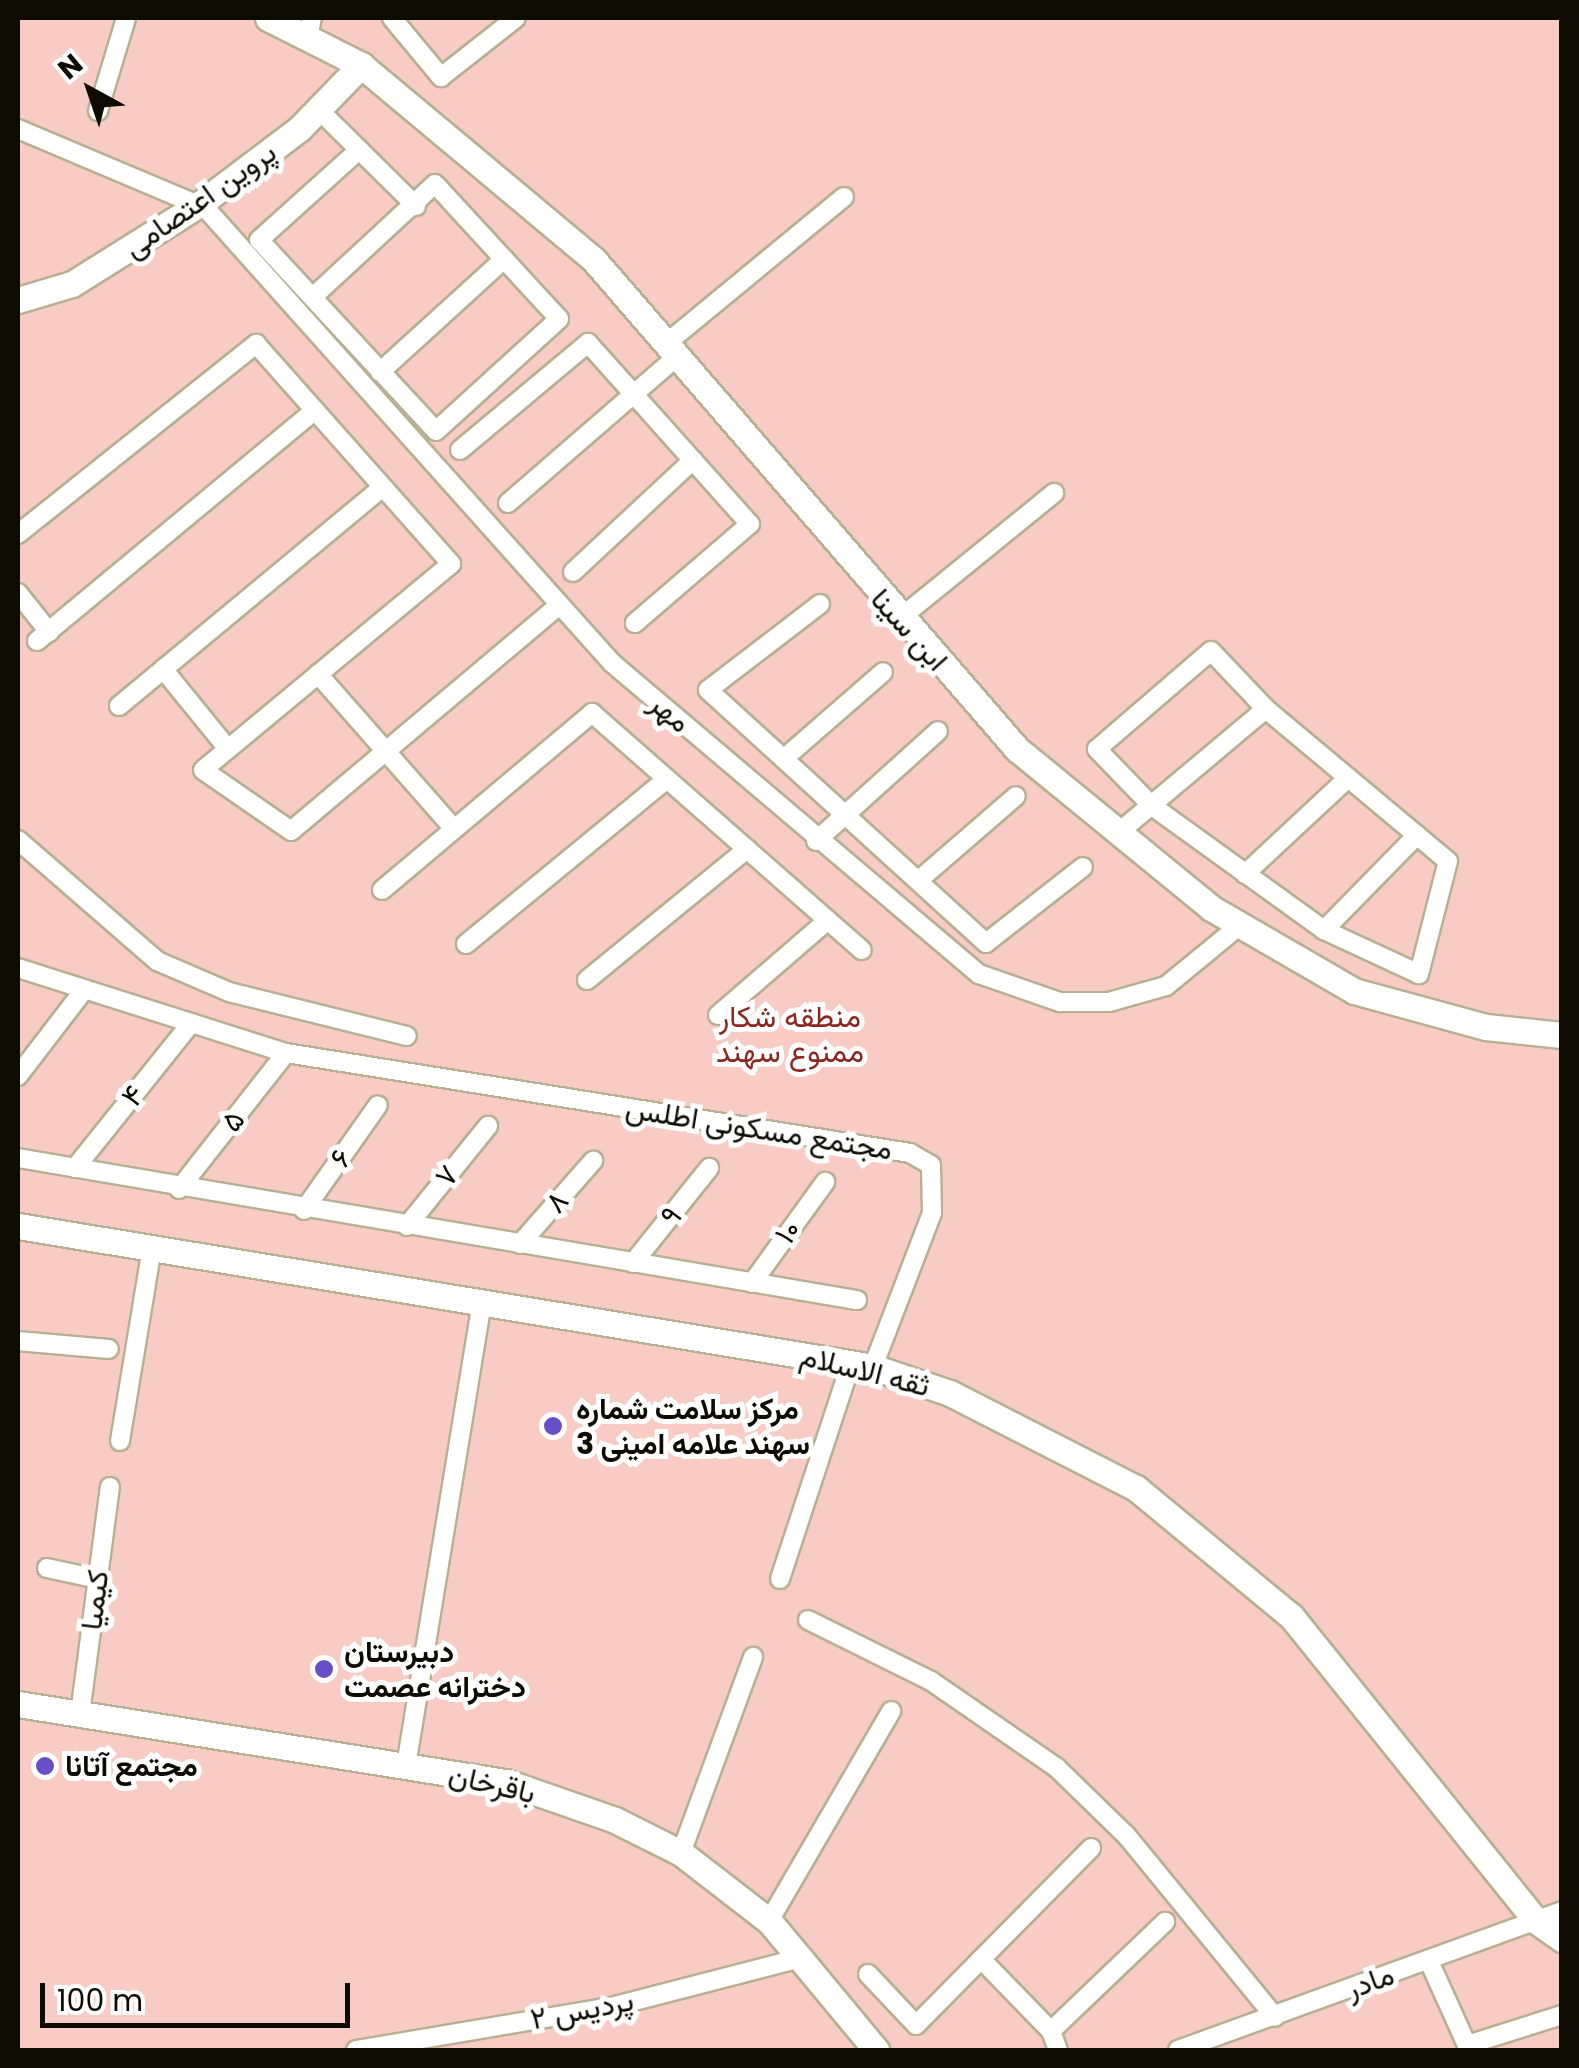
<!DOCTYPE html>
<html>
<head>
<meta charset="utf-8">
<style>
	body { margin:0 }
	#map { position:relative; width:1579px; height:2068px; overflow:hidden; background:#fefae8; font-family:Poppins,Vazirmatn,sans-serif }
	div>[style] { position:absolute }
	.green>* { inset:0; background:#f8ccc4; transform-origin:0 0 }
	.roads { filter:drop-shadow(2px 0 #b7b093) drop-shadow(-2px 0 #b7b093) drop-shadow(0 2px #b7b093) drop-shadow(0 -2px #b7b093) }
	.street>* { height:18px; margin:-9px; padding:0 9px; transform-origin:9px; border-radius:9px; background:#fff }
	.secondary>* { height:25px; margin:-12.5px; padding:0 12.5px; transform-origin:12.5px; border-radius:12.5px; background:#fff }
	.dots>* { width:28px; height:28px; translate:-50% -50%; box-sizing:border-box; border:5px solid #fff; border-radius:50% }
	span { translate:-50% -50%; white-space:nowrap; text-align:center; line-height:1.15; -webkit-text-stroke:10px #fff; paint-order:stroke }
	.street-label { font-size:30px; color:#0e0b03 }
	.park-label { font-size:30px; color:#8b271e }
	.poi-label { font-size:30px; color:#0e0b03; font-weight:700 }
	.left { translate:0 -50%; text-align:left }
	.frame { position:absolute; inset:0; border:20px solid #0e0b03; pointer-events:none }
	.north { position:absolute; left:40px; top:40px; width:100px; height:100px; -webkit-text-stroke:8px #fff; paint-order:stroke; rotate:320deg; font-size:28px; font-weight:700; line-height:40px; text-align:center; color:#0e0b03 }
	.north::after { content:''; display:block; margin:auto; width:35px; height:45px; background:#0e0b03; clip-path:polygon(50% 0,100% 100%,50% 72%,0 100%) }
	.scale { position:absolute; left:40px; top:1983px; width:310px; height:45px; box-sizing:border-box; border:5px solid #0e0b03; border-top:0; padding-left:12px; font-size:30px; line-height:35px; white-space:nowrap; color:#0e0b03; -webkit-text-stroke:8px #fff; paint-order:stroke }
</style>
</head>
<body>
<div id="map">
	<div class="green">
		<div style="left:18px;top:18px;width:1543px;height:2032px"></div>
	</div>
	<div class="roads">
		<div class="street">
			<div style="left:392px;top:18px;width:77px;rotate:50.3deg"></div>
			<div style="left:441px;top:77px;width:95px;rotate:-38.2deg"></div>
			<div style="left:308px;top:38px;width:20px;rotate:-79deg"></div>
			<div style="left:318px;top:109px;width:138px;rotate:44.7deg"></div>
			<div style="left:98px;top:111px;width:97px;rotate:-73.2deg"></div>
			<div style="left:18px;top:129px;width:195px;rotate:22.9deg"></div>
			<div style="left:201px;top:203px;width:617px;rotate:48.22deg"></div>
			<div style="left:612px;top:663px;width:481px;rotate:40.3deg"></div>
			<div style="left:979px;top:974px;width:86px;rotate:19.1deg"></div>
			<div style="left:1060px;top:1002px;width:49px"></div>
			<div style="left:1109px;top:1002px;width:59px;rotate:-15.7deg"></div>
			<div style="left:1166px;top:986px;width:94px;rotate:-39.4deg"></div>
			<div style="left:315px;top:295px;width:163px;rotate:-42.8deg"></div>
			<div style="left:435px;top:184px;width:183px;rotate:47.4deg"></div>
			<div style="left:559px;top:319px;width:166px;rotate:137.7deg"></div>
			<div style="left:436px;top:431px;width:260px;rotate:-132.8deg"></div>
			<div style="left:259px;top:240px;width:135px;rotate:-42deg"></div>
			<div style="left:668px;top:342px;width:228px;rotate:-39.5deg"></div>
			<div style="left:380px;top:372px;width:168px;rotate:-42.3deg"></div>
			<div style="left:460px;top:450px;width:167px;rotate:-39.9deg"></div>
			<div style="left:588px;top:343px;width:243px;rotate:48.2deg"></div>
			<div style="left:750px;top:524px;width:152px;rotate:139.3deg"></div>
			<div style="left:508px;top:503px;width:226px;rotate:-40.9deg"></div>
			<div style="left:18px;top:534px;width:305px;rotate:-38.6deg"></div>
			<div style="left:256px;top:344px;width:294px;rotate:48.4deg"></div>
			<div style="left:451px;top:564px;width:322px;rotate:140.3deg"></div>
			<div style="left:203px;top:770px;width:107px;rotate:34.7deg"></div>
			<div style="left:291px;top:831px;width:351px;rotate:-40.1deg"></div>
			<div style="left:573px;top:572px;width:164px;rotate:-43deg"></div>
			<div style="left:18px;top:593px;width:50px;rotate:51.5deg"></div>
			<div style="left:820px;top:604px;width:141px;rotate:142.5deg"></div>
			<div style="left:708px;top:690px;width:376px;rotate:42.3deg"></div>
			<div style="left:986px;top:943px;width:123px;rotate:-38.1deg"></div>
			<div style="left:899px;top:619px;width:200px;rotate:-39.1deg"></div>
			<div style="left:37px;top:641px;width:361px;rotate:-39.7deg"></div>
			<div style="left:1211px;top:651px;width:80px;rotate:46.5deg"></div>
			<div style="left:1266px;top:709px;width:237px;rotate:39.9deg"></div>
			<div style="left:1448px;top:861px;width:117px;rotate:104.4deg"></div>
			<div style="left:1419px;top:974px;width:105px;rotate:-155.1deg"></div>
			<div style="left:1324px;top:930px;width:213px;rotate:-144.2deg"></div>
			<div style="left:1151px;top:805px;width:78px;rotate:-134deg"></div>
			<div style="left:1097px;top:749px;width:150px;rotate:-40.7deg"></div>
			<div style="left:163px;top:669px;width:103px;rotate:50.9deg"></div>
			<div style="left:318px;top:674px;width:206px;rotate:48.7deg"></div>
			<div style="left:119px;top:706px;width:343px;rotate:-39.7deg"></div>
			<div style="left:788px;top:755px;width:126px;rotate:-41.1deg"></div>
			<div style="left:1118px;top:833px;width:193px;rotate:-40deg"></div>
			<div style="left:18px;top:840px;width:184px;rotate:41deg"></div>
			<div style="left:157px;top:961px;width:78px;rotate:23.3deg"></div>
			<div style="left:229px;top:992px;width:183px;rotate:13.9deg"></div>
			<div style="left:816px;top:841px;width:164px;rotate:-42deg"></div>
			<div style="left:1245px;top:874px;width:141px;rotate:-43deg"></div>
			<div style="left:919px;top:880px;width:128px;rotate:-40.9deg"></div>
			<div style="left:382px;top:890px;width:275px;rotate:-40.1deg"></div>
			<div style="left:592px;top:713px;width:359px;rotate:41.3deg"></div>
			<div style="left:1324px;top:930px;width:133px;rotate:-45.6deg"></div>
			<div style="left:466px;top:944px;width:260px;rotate:-39.4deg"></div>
			<div style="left:18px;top:968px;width:281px;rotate:17.6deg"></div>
			<div style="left:286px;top:1053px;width:632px;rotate:9.1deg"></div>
			<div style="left:910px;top:1153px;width:24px;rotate:30deg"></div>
			<div style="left:931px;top:1165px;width:48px;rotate:88.8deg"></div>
			<div style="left:932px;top:1213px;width:165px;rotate:111deg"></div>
			<div style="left:587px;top:980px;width:207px;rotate:-39.3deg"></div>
			<div style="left:718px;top:1015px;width:145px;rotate:-40.8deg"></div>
			<div style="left:18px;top:1076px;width:108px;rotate:-52.5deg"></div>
			<div style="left:18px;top:1158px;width:851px;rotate:9.61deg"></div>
			<div style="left:75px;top:1168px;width:186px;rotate:-51.3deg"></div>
			<div style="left:179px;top:1189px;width:173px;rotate:-51.8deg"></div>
			<div style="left:304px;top:1210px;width:128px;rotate:-54.8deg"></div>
			<div style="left:407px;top:1226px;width:129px;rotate:-51deg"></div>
			<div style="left:520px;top:1244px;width:111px;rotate:-48.7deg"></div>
			<div style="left:633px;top:1263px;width:122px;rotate:-51.3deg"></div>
			<div style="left:752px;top:1283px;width:125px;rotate:-54.1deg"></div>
			<div style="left:18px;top:1341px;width:91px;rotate:5deg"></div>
			<div style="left:120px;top:1441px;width:196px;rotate:-80.6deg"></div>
			<div style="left:47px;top:1568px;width:52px;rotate:12.2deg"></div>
			<div style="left:780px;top:1579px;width:227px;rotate:-71.8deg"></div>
			<div style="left:808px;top:1620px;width:137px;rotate:26.4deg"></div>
			<div style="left:931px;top:1681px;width:153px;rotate:34.6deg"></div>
			<div style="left:1057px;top:1768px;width:96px;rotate:44.2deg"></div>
			<div style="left:1126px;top:1835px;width:235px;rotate:50.7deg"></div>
			<div style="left:80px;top:1714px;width:229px;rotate:-82.5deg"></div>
			<div style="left:406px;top:1766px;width:471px;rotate:-80.7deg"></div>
			<div style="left:681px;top:1853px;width:209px;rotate:-69.8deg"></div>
			<div style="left:769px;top:1921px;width:243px;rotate:-59.8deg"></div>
			<div style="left:981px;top:1959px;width:100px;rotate:45.8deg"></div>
			<div style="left:1051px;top:2031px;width:20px;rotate:70deg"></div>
			<div style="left:1429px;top:1961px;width:92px;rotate:65.7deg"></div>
			<div style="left:1467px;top:2045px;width:100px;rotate:-17.5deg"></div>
			<div style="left:868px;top:1974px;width:70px;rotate:46.7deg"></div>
			<div style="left:916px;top:2025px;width:249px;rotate:-45.3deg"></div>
			<div style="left:1051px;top:2031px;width:158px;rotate:-43.7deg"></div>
			<div style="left:356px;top:2050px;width:259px;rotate:-9.6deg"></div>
			<div style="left:611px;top:2007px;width:199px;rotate:-14.5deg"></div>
			<div style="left:1178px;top:2050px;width:408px;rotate:-19.9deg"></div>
		</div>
		<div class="secondary">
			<div style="left:268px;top:18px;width:104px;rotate:26.8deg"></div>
			<div style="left:361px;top:65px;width:304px;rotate:39.9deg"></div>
			<div style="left:594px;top:260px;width:647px;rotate:49.14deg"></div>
			<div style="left:1017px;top:749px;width:251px;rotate:39.3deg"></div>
			<div style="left:1211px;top:908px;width:165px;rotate:30.1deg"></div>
			<div style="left:1354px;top:991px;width:137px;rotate:15.3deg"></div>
			<div style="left:1486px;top:1027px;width:76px;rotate:6deg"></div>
			<div style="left:18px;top:300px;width:56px;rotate:-16.5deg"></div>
			<div style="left:72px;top:284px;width:152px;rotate:-32.1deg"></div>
			<div style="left:201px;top:203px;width:124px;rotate:-37.1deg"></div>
			<div style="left:300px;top:128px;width:88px;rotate:-45.9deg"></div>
			<div style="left:18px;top:1226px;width:867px;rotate:9.36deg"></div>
			<div style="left:873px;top:1367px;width:81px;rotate:18.7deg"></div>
			<div style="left:950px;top:1393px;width:209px;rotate:27.1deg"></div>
			<div style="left:1136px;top:1488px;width:201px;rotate:39.6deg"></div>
			<div style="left:1291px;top:1616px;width:391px;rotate:51.2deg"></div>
			<div style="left:1536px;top:1921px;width:32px;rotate:35deg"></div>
			<div style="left:18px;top:1704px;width:494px;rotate:9.1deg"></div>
			<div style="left:506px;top:1782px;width:115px;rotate:19.2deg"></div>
			<div style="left:615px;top:1820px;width:74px;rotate:26.6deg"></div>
			<div style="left:681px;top:1853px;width:111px;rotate:37.7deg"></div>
			<div style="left:769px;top:1921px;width:168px;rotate:50.3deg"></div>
		</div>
	</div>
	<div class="dots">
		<div style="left:553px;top:1426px;background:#674fc8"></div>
		<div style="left:324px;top:1669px;background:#674fc8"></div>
		<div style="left:45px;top:1766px;background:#674fc8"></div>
	</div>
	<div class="street-label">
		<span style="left:200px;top:200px;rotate:-35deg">پروین اعتصامی</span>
		<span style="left:909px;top:630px;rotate:48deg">ابن سینا</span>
		<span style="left:670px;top:713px;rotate:41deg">مهر</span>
		<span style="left:133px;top:1096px;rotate:-51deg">۴</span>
		<span style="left:233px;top:1121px;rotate:-52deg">۵</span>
		<span style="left:759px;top:1129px;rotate:9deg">مجتمع مسکونی اطلس</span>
		<span style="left:341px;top:1158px;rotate:-55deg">۶</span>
		<span style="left:447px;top:1176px;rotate:-51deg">۷</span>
		<span style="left:557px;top:1202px;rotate:-49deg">۸</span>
		<span style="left:671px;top:1216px;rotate:-51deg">۹</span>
		<span style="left:788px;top:1232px;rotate:-54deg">۱۰</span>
		<span style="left:865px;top:1371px;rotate:14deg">ثقه الاسلام</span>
		<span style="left:95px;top:1600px;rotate:-83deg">کیمیا</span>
		<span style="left:492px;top:1784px;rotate:13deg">باقرخان</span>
		<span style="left:1370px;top:1982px;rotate:-20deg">مادر</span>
		<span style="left:582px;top:2010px;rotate:-11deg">پردیس ۲</span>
	</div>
	<div class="park-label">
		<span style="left:790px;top:1034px">منطقه شکار<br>ممنوع سهند</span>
	</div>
	<div class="poi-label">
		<span class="left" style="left:576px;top:1426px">مرکز سلامت شماره<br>3 سهند علامه امینی</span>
		<span class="left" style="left:344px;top:1669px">دبیرستان<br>دخترانه عصمت</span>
		<span class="left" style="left:65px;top:1766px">مجتمع آتانا</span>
	</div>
	<div class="frame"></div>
	<div class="north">N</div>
	<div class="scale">100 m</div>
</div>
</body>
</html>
